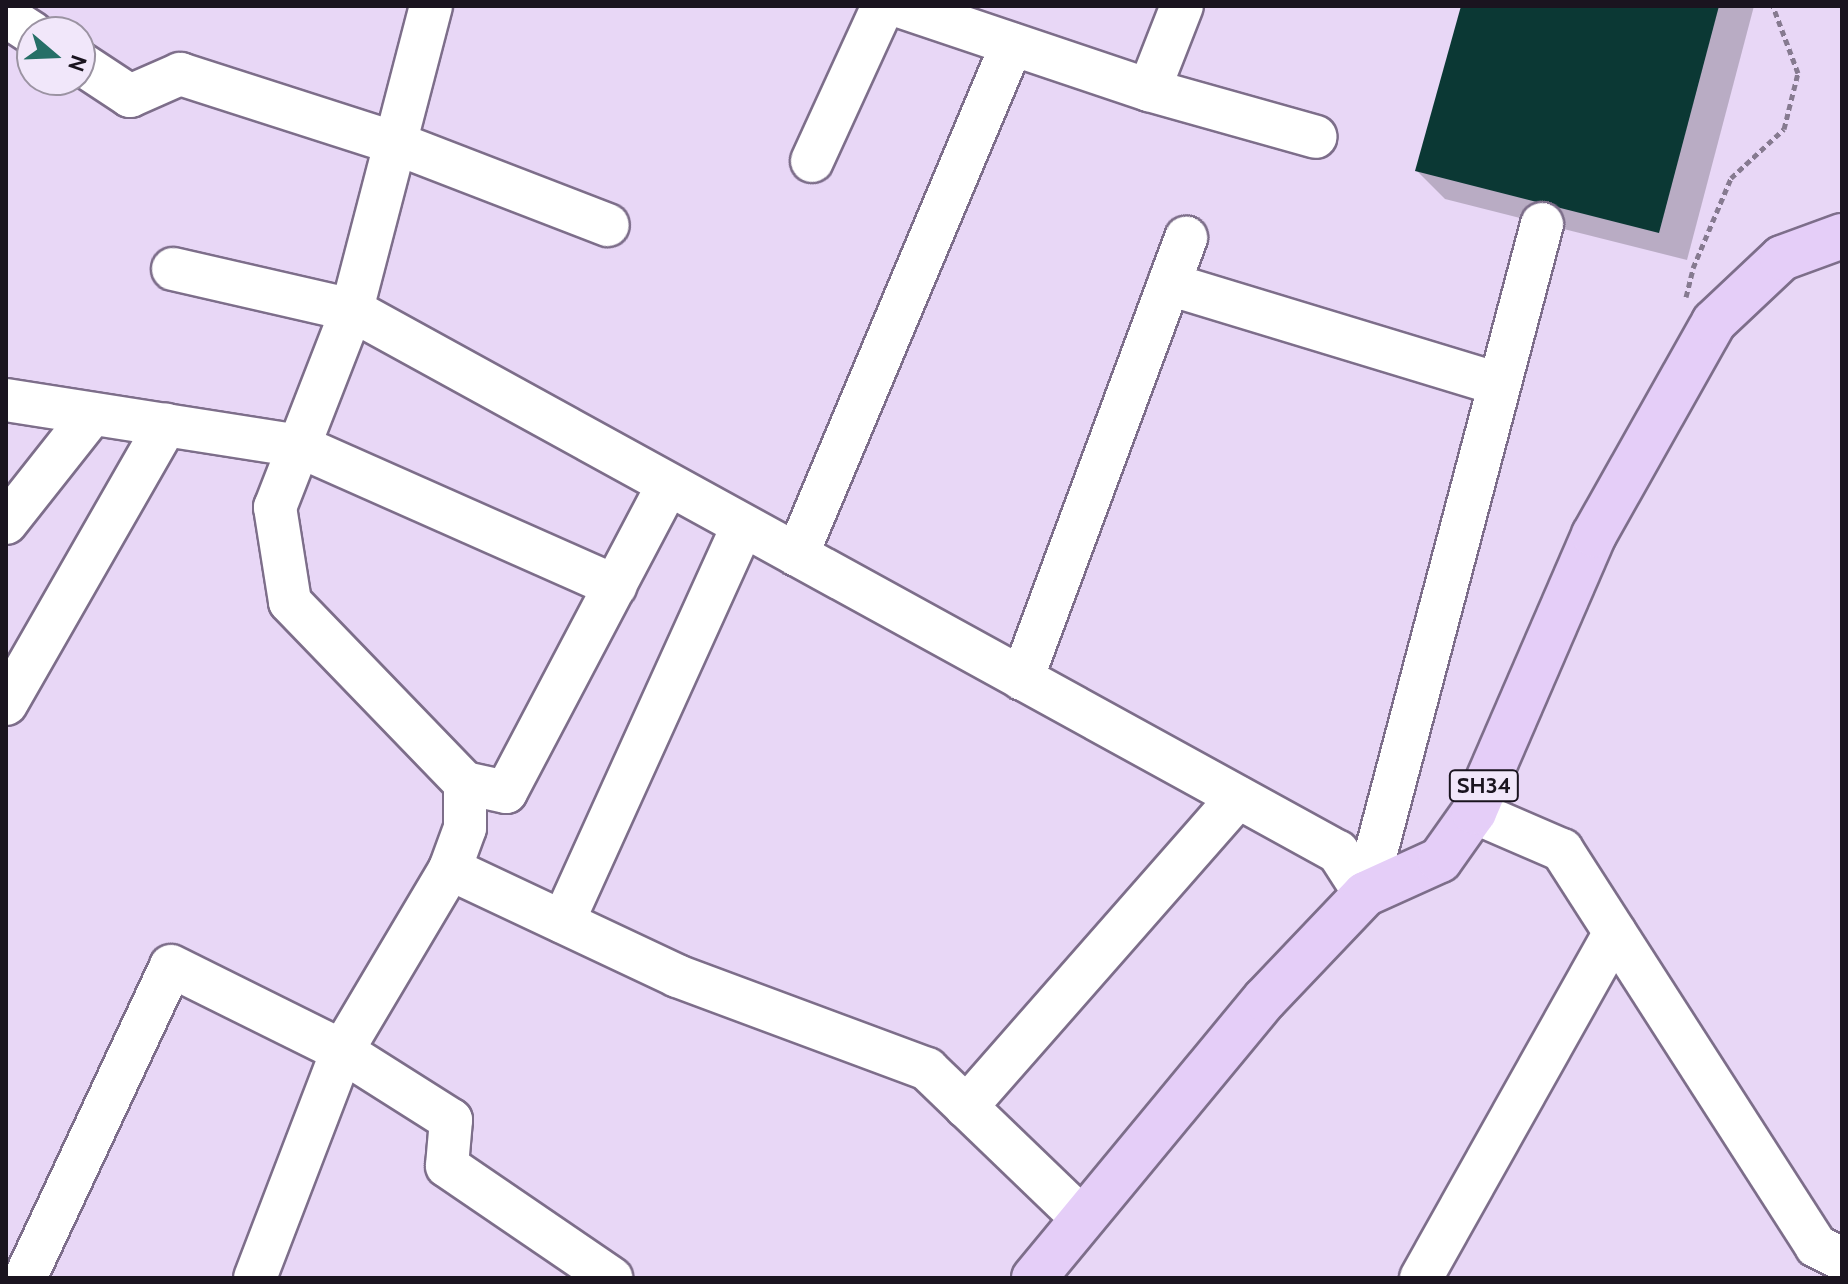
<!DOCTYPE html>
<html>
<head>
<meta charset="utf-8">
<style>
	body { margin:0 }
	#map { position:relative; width:1848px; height:1284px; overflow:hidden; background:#e8d7f6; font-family:Cabin,sans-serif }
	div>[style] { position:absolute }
	.shadow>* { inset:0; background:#0003 }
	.building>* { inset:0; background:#0b3834 }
	.path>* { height:5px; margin-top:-2.5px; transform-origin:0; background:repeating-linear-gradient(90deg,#867a90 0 6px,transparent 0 10px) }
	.roads { filter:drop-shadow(2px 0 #7d6e8a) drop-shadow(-2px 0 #7d6e8a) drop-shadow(0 2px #7d6e8a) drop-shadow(0 -2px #7d6e8a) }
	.minor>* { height:42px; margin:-21px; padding:0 21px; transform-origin:21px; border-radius:21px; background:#fff }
	.major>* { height:44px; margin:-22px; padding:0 22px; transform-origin:22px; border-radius:22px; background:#e5cef8 }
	span { translate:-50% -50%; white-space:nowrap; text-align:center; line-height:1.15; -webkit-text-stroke:8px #f1e7fa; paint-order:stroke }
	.shield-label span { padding:2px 6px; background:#f1e7fa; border:2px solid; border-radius:6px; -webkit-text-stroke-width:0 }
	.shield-label { font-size:22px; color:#1a141f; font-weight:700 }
	.frame { position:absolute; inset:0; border:8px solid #1a141f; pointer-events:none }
	.north { position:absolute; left:16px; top:16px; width:80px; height:80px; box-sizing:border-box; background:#f1e7fa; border:2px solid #9b93a2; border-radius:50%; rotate:109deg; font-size:22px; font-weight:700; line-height:32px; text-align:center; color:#1a141f }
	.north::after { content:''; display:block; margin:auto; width:28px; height:36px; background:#266f67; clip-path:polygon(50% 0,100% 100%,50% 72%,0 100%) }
</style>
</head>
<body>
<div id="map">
	<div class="shadow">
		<div style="clip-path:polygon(1463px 6px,1754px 6px,1687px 260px,1445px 199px,1417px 171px)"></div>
	</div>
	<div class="building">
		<div style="clip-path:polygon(1461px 6px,1719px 6px,1659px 233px,1415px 171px)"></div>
	</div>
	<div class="path">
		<div style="left:1686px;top:297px;width:30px;rotate:-76deg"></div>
		<div style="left:1693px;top:268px;width:98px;rotate:-67.1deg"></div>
		<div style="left:1731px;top:178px;width:72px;rotate:-42.8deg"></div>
		<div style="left:1784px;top:129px;width:58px;rotate:-76deg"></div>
		<div style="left:1798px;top:73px;width:72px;rotate:-110.5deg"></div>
	</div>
	<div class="roads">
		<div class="minor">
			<div style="left:431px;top:6px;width:314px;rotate:104.6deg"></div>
			<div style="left:352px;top:310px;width:212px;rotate:111.3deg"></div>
			<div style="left:275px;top:507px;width:96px;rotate:81deg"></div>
			<div style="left:290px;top:602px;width:252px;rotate:46deg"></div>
			<div style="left:465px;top:783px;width:45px;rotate:90deg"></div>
			<div style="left:465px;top:828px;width:44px;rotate:110.1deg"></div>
			<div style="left:450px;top:869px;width:251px;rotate:25.2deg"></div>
			<div style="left:677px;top:976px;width:267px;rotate:20.4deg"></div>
			<div style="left:927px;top:1069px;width:216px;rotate:43.9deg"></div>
			<div style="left:899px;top:6px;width:264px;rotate:18.6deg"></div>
			<div style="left:1149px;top:90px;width:173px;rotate:15.7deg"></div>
			<div style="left:6px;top:16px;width:31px;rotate:33deg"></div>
			<div style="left:80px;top:63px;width:60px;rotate:33.4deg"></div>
			<div style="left:130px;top:96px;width:55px;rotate:-23.7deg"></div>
			<div style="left:180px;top:74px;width:226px;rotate:17.8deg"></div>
			<div style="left:395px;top:143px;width:228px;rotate:21.1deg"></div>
			<div style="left:1149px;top:90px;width:90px;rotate:-68.6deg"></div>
			<div style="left:812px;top:161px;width:170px;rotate:-65.4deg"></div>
			<div style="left:173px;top:269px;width:184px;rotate:12.9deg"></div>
			<div style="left:352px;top:310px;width:1125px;rotate:28.8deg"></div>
			<div style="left:1338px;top:852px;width:50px;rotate:57.3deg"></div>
			<div style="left:1169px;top:284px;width:345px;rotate:16.9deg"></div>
			<div style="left:6px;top:400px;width:297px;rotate:8.9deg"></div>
			<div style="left:299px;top:446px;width:346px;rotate:23.9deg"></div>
			<div style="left:6px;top:523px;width:139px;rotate:-51.7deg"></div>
			<div style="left:797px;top:555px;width:554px;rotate:-67.18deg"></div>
			<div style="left:1022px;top:679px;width:471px;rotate:-69.6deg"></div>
			<div style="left:6px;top:704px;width:322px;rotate:-60.2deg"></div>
			<div style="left:465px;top:783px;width:42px;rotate:12.4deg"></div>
			<div style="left:506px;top:792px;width:347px;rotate:-62.2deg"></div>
			<div style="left:1474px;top:812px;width:96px;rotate:23.4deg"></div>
			<div style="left:1562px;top:850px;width:470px;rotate:57.3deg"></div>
			<div style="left:1816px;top:1246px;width:29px;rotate:27deg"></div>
			<div style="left:1365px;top:894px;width:693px;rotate:-75.2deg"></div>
			<div style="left:563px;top:922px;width:435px;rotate:-65.6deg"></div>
			<div style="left:966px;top:1107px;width:412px;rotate:-48.7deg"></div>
			<div style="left:25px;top:1278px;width:344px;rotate:-64.9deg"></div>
			<div style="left:171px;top:966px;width:191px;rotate:26.4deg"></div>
			<div style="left:342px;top:1051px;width:129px;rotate:32.3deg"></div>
			<div style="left:451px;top:1120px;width:46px;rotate:95deg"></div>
			<div style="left:447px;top:1166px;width:199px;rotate:34.3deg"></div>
			<div style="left:255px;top:1278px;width:243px;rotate:-69deg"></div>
			<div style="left:342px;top:1051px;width:212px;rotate:-59.3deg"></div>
			<div style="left:1421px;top:1278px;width:396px;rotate:-60.7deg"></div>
		</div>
		<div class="major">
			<div style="left:1034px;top:1278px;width:362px;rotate:-50.4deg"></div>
			<div style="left:1265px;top:999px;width:145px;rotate:-46.4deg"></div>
			<div style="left:1365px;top:894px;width:82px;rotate:-24.4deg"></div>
			<div style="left:1440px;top:860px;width:59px;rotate:-54.7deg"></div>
			<div style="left:1474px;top:812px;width:302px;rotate:-66.6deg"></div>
			<div style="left:1594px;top:535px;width:244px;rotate:-60.6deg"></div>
			<div style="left:1714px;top:322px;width:93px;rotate:-43.3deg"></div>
			<div style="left:1782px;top:258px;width:64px;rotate:-20.1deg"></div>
		</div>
	</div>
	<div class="shield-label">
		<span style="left:1484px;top:786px">SH34</span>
	</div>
	<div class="frame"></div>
	<div class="north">N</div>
</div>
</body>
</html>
